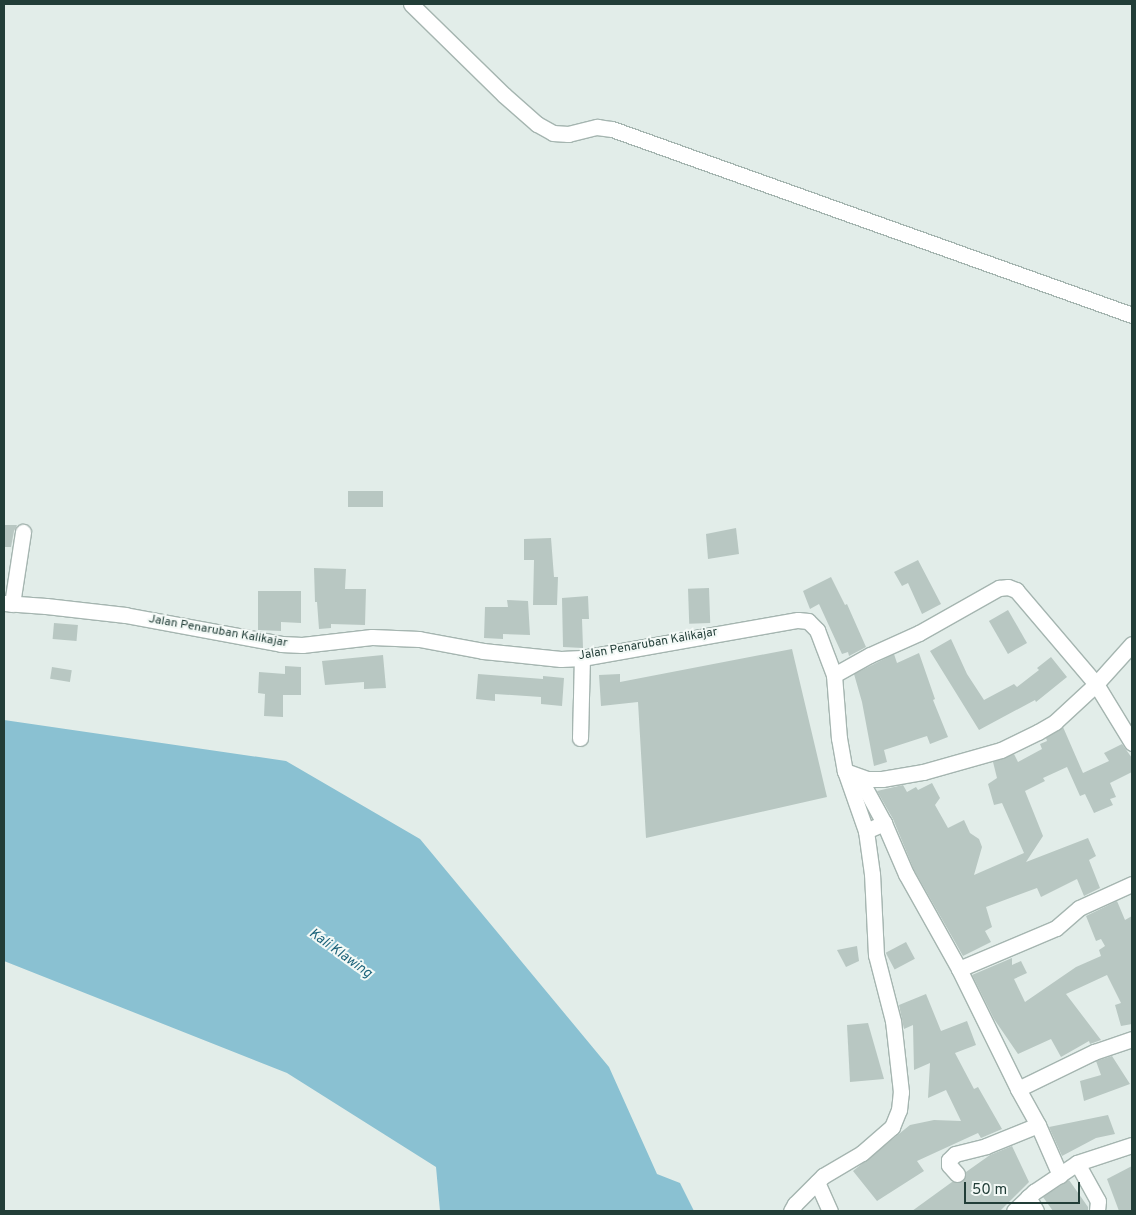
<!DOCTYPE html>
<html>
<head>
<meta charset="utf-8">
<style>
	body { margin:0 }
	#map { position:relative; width:1136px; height:1215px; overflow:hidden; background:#e2ede9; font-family:Overpass,sans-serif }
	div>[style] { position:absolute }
	.water>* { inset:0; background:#8ac1d2 }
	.building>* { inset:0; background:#b8c7c2; transform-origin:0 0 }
	.roads { filter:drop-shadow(1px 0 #a5b5b0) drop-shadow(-1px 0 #a5b5b0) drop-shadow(0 1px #a5b5b0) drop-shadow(0 -1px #a5b5b0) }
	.minor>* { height:15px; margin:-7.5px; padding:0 7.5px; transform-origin:7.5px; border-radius:7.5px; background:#fff }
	span { translate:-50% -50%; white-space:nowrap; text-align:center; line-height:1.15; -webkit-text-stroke:4px #f3f9f6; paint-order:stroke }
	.street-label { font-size:12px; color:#223e38 }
	.water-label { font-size:14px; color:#1c637a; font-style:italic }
	.frame { position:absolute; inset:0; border:5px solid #223e38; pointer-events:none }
	.scale { position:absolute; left:964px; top:1182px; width:116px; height:22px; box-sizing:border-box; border:2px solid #223e38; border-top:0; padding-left:6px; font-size:15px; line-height:18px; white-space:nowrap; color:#223e38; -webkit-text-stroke:4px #f3f9f6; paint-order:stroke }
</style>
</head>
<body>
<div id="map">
	<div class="water">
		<div style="clip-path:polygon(4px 720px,286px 761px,420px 839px,609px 1067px,657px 1174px,680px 1183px,694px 1211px,440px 1211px,436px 1167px,287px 1073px,4px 961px)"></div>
	</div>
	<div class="building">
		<div style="left:383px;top:491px;width:16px;height:35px;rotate:90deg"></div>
		<div style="clip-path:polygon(4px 525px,17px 525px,14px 531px,11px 547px,4px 547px)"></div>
		<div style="clip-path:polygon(736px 528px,739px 554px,708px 559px,706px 534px)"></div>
		<div style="clip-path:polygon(551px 538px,554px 577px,558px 577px,557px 605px,533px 605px,534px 560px,524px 560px,524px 539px)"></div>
		<div style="clip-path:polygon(918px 560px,941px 604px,922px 614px,908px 583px,902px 586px,894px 572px)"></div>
		<div style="clip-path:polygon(314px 568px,346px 569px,345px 589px,366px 589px,365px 625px,331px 624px,331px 628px,319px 629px,317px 602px,315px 602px)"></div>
		<div style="clip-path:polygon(831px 577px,845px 605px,847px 604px,866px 647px,849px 656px,848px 652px,842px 654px,819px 604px,810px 609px,803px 591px)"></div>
		<div style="left:709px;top:588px;width:35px;height:21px;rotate:88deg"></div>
		<div style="clip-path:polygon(258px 591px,301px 591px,301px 623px,281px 622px,281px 631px,258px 630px)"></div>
		<div style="clip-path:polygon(588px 596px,589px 619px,582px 619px,583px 648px,563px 647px,562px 598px)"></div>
		<div style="clip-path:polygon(507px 600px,528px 601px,530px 635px,503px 634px,503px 639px,484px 638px,485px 607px,508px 607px)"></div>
		<div style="left:1008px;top:610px;width:38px;height:22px;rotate:60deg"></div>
		<div style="left:54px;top:623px;width:24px;height:16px;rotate:5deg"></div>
		<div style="clip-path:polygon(951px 639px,967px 674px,984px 700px,1014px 684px,1017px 687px,1039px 670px,1037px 668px,1051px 657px,1067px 677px,1036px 702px,1035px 700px,979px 730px,930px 651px)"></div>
		<div style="clip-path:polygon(792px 649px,827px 797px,646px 838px,638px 702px,601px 706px,599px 675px,620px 674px,620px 682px)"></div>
		<div style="clip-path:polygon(919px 653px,935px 699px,933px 700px,948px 737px,930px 744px,927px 736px,884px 750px,887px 762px,874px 766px,862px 702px,854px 674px,894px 654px,897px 663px)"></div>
		<div style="clip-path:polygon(383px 655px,386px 688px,364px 689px,364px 682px,325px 685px,322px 661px)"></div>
		<div style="clip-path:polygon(285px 666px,301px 667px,301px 695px,283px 695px,283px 717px,264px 716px,265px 694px,258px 693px,259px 672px,285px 674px)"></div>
		<div style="left:52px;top:667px;width:20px;height:12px;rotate:9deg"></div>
		<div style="clip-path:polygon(478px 674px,543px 679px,543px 676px,564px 678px,562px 706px,541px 704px,541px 697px,495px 694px,495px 701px,476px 699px)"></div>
		<div style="clip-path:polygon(1063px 727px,1083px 773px,1109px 761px,1104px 753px,1122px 744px,1132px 758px,1132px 772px,1110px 783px,1116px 797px,1110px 799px,1113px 805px,1094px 813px,1085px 794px,1080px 796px,1067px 767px,1043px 778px,1045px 781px,1025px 791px,1043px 836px,1026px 862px,1088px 838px,1096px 856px,1089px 860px,1100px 888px,1084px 896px,1077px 879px,1041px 897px,1037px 888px,986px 907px,992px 927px,985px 931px,991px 942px,963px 956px,914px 870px,893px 819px,877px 791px,903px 785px,907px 792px,916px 787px,918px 790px,932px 783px,940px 798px,935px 805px,948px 828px,964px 820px,970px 833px,979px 839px,982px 847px,974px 875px,1024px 853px,1002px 803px,994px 805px,988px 784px,997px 778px,993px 762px,1014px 754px,1018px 762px,1042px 749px,1040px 744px,1047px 741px,1046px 738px)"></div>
		<div style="clip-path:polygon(1117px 901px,1125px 920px,1132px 916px,1132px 1024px,1121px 1026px,1115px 1005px,1121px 1003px,1107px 975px,1066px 994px,1101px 1040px,1090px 1044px,1089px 1041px,1061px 1057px,1051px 1039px,1018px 1054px,994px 1019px,972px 975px,1012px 958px,1012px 965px,1021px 961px,1027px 973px,1014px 979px,1025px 1002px,1076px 967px,1101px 956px,1099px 950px,1105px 946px,1101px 939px,1096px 941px,1086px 916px)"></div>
		<div style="left:906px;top:942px;width:19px;height:23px;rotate:62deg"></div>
		<div style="clip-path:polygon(857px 946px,859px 961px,846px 967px,837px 950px)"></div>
		<div style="clip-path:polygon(926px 994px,941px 1031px,967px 1021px,976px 1045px,955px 1053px,974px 1089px,978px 1087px,1002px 1129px,981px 1138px,978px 1133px,917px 1161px,924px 1171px,877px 1201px,853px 1171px,910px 1125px,934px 1120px,961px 1121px,946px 1090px,928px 1098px,930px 1063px,914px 1070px,913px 1025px,904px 1029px,899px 1005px)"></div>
		<div style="clip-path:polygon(868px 1023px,884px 1079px,850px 1082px,847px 1025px)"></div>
		<div style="clip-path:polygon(1112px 1056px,1130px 1084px,1084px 1101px,1080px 1081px,1101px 1075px,1096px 1061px)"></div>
		<div style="clip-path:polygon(1108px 1115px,1115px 1134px,1096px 1138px,1062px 1156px,1049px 1127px)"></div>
		<div style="clip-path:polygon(1012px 1146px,1029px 1182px,1000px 1211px,912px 1211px,952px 1182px,963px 1181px,966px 1172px,990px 1155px)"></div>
		<div style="clip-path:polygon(1132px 1166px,1132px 1211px,1119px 1211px,1107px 1179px)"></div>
		<div style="clip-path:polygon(1069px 1180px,1088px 1207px,1088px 1211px,1053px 1211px,1043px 1197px)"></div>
	</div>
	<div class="roads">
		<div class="minor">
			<div style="left:411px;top:4px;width:130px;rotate:44.4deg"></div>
			<div style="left:504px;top:95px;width:44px;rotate:41.3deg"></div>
			<div style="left:537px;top:124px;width:18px;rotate:29deg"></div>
			<div style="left:553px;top:133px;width:15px;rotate:4deg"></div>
			<div style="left:568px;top:134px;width:30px;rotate:-14deg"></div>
			<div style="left:597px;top:127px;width:15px;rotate:8deg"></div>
			<div style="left:612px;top:129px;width:552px;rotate:19.68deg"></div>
			<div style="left:4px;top:603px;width:42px;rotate:4.1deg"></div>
			<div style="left:46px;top:606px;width:80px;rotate:6.5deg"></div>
			<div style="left:125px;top:615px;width:159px;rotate:10.5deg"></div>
			<div style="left:281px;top:644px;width:21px;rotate:3deg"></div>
			<div style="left:302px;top:645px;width:70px;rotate:-6.5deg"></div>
			<div style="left:372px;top:637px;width:47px;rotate:2.4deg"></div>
			<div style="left:419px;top:639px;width:65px;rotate:10.6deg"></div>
			<div style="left:483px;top:651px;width:78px;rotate:5.9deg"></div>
			<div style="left:561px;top:659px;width:21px;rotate:-3deg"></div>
			<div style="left:582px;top:658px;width:219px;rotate:-10deg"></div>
			<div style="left:798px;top:620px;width:10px;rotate:6deg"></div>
			<div style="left:808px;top:621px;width:13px;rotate:45deg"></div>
			<div style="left:817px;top:630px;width:48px;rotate:69.3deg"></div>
			<div style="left:834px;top:675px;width:63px;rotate:85.5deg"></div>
			<div style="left:839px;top:738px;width:34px;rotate:80deg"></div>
			<div style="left:845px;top:771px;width:23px;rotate:20deg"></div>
			<div style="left:867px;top:779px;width:15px"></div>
			<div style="left:882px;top:779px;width:42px;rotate:-9.7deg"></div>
			<div style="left:923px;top:772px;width:81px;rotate:-15.8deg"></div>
			<div style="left:1001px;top:750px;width:41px;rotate:-25.9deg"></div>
			<div style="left:1038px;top:732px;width:20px;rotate:-30deg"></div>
			<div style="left:1055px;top:722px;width:56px;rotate:-42.8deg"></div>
			<div style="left:1096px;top:684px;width:54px;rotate:-48deg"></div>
			<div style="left:12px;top:604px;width:73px;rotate:-81.3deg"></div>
			<div style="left:834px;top:675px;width:41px;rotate:-29.1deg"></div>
			<div style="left:870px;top:655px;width:54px;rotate:-24.2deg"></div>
			<div style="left:919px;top:633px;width:92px;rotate:-29.4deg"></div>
			<div style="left:999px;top:588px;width:9px;rotate:-6deg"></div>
			<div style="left:1008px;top:587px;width:9px;rotate:21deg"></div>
			<div style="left:1016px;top:590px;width:123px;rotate:49.6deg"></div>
			<div style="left:1096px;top:684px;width:69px;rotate:58.6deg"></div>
			<div style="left:580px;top:738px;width:80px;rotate:-88.6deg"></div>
			<div style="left:859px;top:777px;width:52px;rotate:61.5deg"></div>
			<div style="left:866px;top:831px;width:20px;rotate:-24deg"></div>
			<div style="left:884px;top:823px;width:56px;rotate:66.7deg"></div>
			<div style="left:906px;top:874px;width:109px;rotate:60.8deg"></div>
			<div style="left:959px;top:969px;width:105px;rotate:-22.9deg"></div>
			<div style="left:1056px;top:928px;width:30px;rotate:-41deg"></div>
			<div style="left:1079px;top:908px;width:58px;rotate:-24.4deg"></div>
			<div style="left:959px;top:969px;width:134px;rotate:63.8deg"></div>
			<div style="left:1018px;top:1089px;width:41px;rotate:60.9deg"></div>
			<div style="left:1038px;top:1125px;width:55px;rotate:66.3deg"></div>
			<div style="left:1018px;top:1089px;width:85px;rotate:-26deg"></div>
			<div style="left:1094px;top:1052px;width:40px;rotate:-18.9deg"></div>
			<div style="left:1077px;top:1163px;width:43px;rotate:61.1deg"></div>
			<div style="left:1098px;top:1201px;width:10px;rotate:96deg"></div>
			<div style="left:957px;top:1174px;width:12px;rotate:-132deg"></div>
			<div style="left:949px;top:1165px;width:5px;rotate:-90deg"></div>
			<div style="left:949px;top:1160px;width:8px;rotate:-45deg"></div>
			<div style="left:955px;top:1154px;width:32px;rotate:-14deg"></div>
			<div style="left:986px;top:1146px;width:56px;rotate:-22deg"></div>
			<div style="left:817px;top:1182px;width:32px;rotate:66deg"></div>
			<div style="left:1028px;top:1197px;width:16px;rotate:60deg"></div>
			<div style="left:791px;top:1211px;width:8px;rotate:-60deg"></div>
			<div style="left:795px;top:1204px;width:40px;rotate:-45deg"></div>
			<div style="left:823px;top:1176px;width:45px;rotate:-30.5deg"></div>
			<div style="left:862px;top:1153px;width:40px;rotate:-41deg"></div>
			<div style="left:892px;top:1127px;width:18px;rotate:-68deg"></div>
			<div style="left:899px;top:1110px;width:18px;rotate:-84deg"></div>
			<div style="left:901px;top:1092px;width:71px;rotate:-96.4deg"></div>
			<div style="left:893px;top:1021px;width:68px;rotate:-104.4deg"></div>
			<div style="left:876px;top:955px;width:81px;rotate:-92.8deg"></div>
			<div style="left:872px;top:874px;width:43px;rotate:-97.9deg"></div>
			<div style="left:866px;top:831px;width:64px;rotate:-109.3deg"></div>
			<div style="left:1014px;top:1211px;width:28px;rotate:-44deg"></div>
			<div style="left:1034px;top:1192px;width:52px;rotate:-34deg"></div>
			<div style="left:1077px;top:1163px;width:58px;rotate:-18.1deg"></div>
		</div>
	</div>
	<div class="street-label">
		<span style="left:218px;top:632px;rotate:10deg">Jalan Penaruban Kalikajar</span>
		<span style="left:648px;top:645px;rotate:-10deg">Jalan Penaruban Kalikajar</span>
	</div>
	<div class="water-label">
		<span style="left:340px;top:954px;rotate:36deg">Kali Klawing</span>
	</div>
	<div class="frame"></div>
	<div class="scale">50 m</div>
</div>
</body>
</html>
